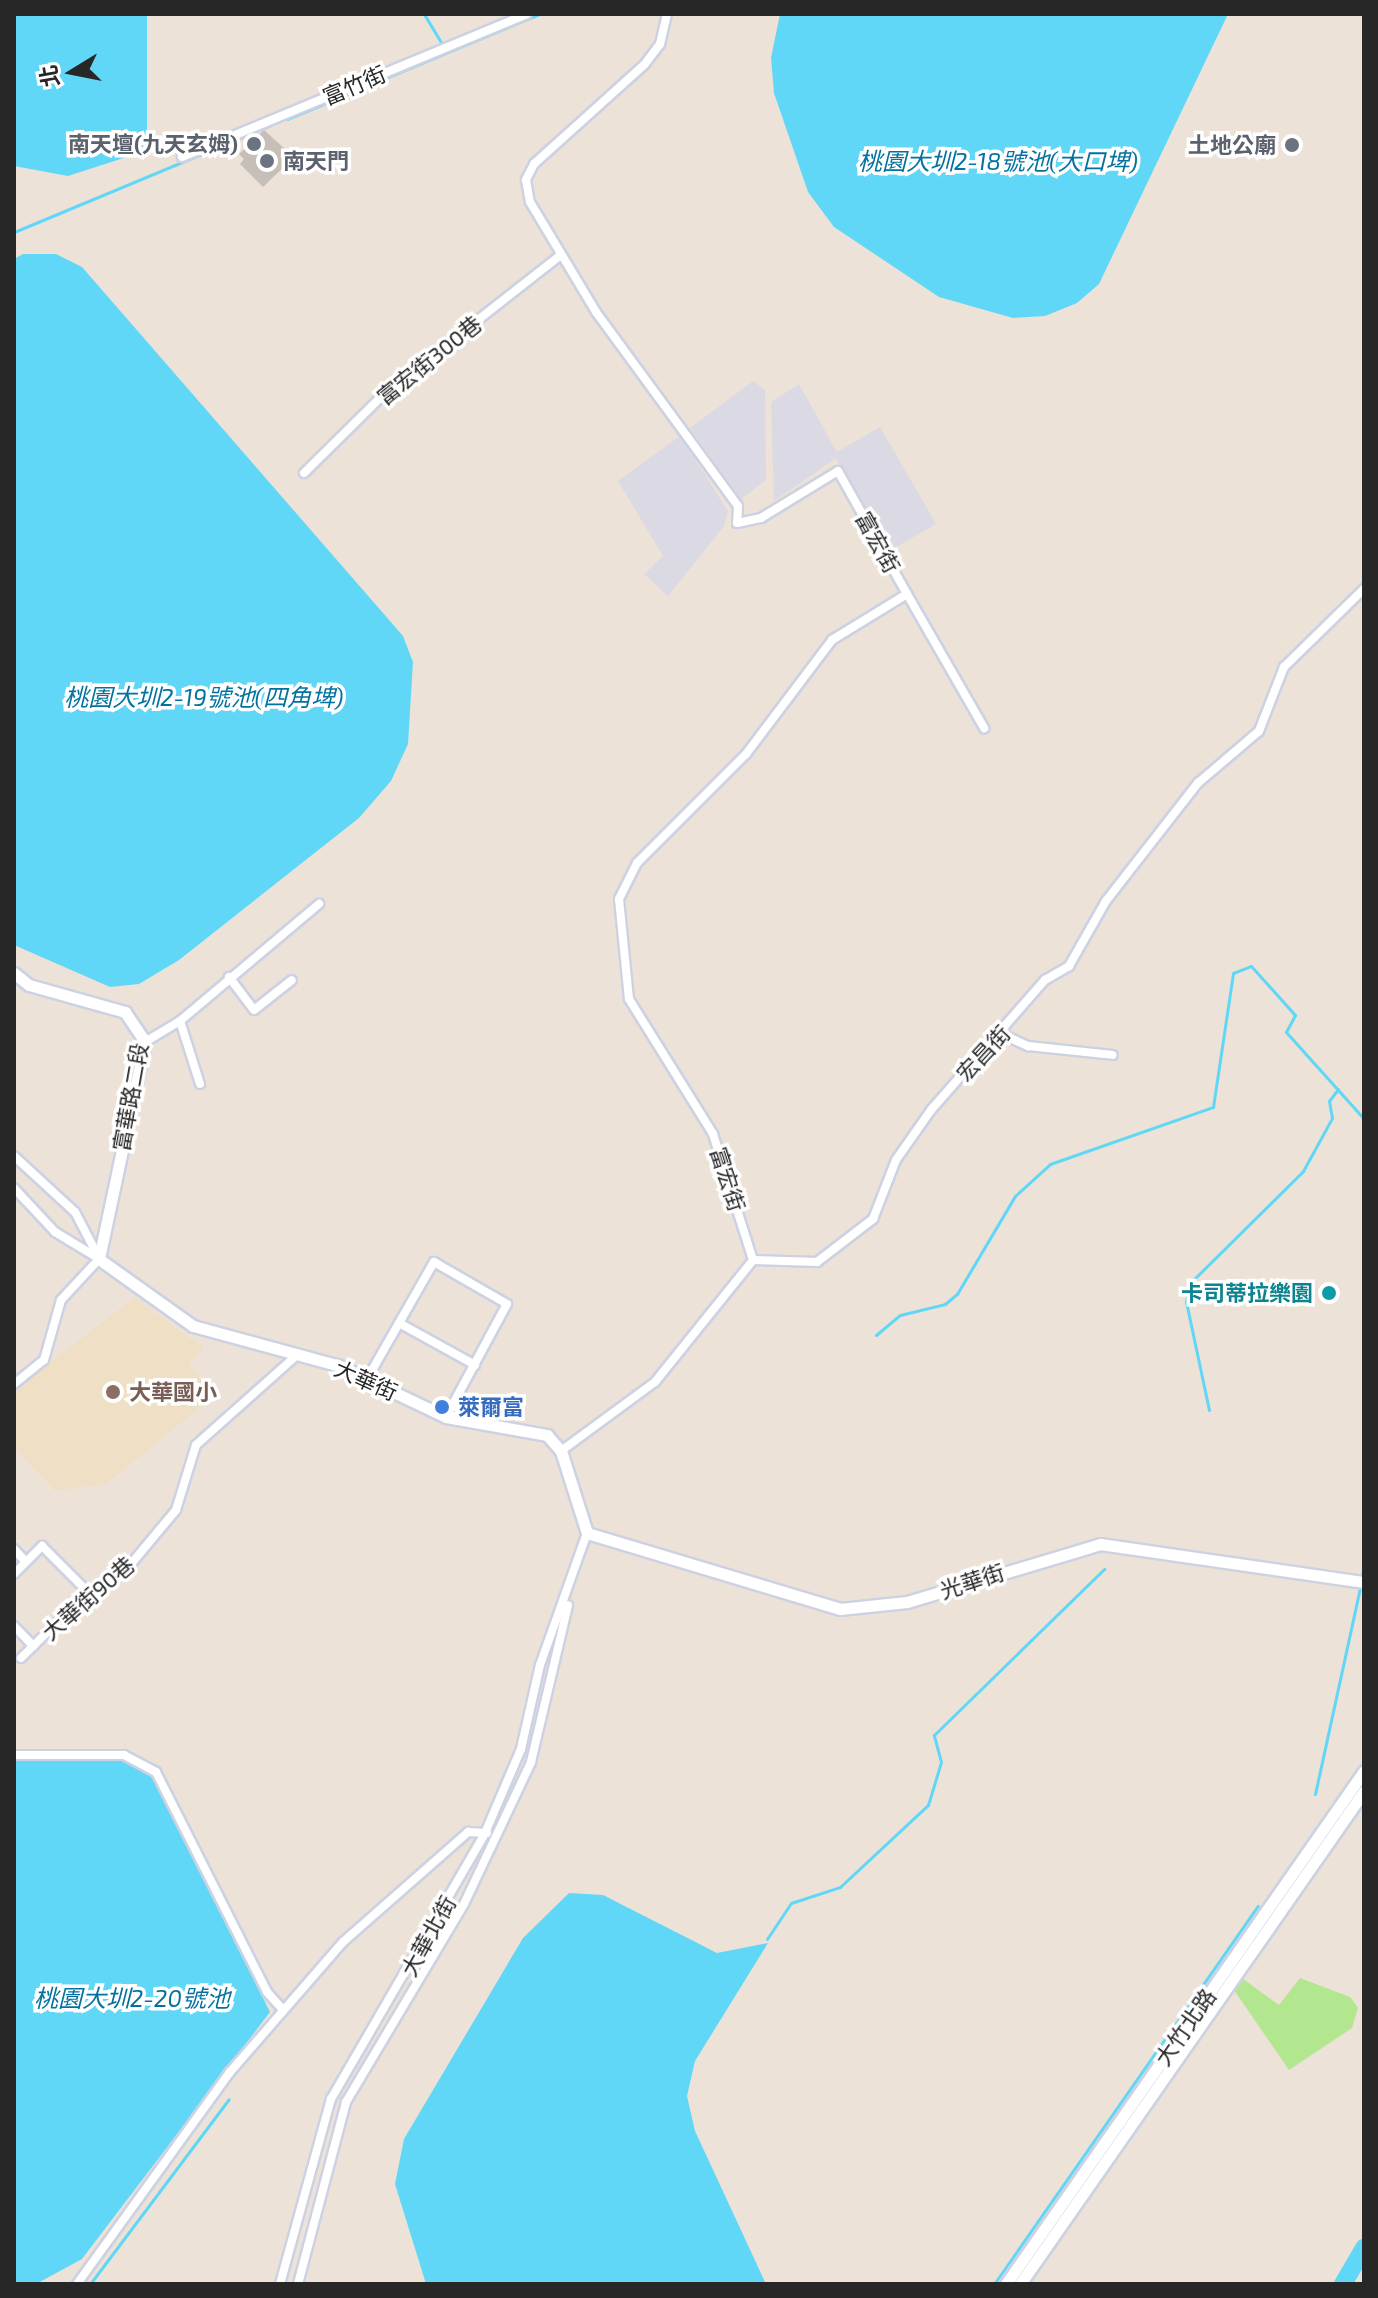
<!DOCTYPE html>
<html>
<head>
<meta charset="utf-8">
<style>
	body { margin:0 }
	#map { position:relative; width:1378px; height:2298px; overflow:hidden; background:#ece2d7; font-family:"Exo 2","Noto Sans TC",sans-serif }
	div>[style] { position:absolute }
	.industrial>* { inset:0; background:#dbd9e3; transform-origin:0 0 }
	.education>* { inset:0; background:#efdfc5 }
	.green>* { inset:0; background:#b2e78f }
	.water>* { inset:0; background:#61d7f7 }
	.stream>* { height:3px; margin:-1.5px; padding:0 1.5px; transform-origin:1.5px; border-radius:1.5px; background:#61d7f7 }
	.river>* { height:18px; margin:-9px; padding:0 9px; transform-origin:9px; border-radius:9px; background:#61d7f7 }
	.building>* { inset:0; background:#c6bfb7 }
	.roads { filter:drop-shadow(2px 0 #cdd2e2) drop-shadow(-2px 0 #cdd2e2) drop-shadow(0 2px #cdd2e2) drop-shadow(0 -2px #cdd2e2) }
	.street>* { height:8px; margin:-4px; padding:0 4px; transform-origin:4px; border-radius:4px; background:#fff }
	.secondary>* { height:11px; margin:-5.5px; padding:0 5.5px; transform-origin:5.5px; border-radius:5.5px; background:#fff }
	.dots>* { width:22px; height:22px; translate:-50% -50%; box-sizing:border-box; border:4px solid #fff; border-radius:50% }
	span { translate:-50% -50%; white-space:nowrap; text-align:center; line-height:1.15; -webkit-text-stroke:7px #fff; paint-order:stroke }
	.street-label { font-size:22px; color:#272727 }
	.worship-label { font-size:22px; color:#5b616d; font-weight:700 }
	.right { translate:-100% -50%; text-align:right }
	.left { translate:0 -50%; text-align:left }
	.culture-label { font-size:22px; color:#0d838f; font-weight:700 }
	.education-label { font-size:22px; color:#785e54; font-weight:700 }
	.shop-label { font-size:22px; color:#366cbe; font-weight:700 }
	.water-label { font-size:24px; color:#0372a0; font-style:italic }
	.frame { position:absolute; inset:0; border:16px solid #272727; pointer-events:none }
	.north { position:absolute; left:32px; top:32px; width:80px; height:80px; -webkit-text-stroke:6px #fff; paint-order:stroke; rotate:260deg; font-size:22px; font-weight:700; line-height:32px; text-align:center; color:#272727 }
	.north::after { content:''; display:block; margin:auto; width:28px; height:36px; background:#272727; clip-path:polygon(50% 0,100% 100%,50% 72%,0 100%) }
</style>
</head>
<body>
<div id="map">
	<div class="industrial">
		<div style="clip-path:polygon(753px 381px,765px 390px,766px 480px,741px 499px,690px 428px)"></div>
		<div style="clip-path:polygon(799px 384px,839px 456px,774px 501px,771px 402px)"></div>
		<div style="left:880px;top:427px;width:112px;height:54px;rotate:60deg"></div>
		<div style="clip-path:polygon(680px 436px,728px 511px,724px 526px,668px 596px,644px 574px,663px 556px,618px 481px)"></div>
	</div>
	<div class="education">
		<div style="clip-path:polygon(134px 1298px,204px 1348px,189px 1365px,215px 1395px,106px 1484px,55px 1491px,14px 1447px,14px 1390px)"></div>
	</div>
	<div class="green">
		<div style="clip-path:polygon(1239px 1976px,1279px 2005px,1300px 1978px,1350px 1997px,1358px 2008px,1352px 2028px,1289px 2070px,1232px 1987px)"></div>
	</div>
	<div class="water">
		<div style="clip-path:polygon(14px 14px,147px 14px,147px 138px,139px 153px,68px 176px,14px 166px)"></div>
		<div style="clip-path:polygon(780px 14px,1228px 14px,1099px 284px,1077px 303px,1045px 316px,1013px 318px,939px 297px,834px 227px,808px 192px,774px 93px,771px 58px)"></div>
		<div style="clip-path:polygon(23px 254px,56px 254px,82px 267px,403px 636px,413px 662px,408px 744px,391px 781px,359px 818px,179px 960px,139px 984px,110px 987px,14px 945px,14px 259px)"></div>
		<div style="clip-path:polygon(14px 1759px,124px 1759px,151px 1773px,270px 2012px,82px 2259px,36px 2284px,14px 2284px)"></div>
		<div style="clip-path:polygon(569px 1893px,603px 1895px,717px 1953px,768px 1943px,695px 2061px,687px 2096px,695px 2131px,766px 2284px,426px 2284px,395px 2184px,404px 2139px,523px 1938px)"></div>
	</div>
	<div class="stream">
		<div style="left:424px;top:14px;width:33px;rotate:59deg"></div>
		<div style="left:287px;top:119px;width:273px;rotate:-22.6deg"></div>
		<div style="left:14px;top:232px;width:278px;rotate:-22.6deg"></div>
		<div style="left:876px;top:1335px;width:31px;rotate:-40deg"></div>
		<div style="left:900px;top:1315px;width:46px;rotate:-13.7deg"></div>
		<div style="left:945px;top:1304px;width:16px;rotate:-40deg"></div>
		<div style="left:957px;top:1294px;width:114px;rotate:-59.4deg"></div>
		<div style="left:1015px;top:1196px;width:47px;rotate:-42.4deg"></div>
		<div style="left:1050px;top:1164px;width:173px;rotate:-19.3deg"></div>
		<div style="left:1213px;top:1107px;width:135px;rotate:-81.5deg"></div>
		<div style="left:1233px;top:973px;width:19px;rotate:-21deg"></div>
		<div style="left:1251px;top:966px;width:66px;rotate:48.1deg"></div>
		<div style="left:1295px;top:1015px;width:19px;rotate:118deg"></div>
		<div style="left:1286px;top:1032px;width:117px;rotate:48.1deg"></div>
		<div style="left:1209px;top:1410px;width:110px;rotate:-102deg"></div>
		<div style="left:1186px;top:1302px;width:18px;rotate:-81deg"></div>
		<div style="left:1189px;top:1284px;width:161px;rotate:-44.7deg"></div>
		<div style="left:1303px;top:1171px;width:60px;rotate:-61.3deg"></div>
		<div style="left:1332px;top:1118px;width:17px;rotate:-100deg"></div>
		<div style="left:1329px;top:1101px;width:15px;rotate:-53deg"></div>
		<div style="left:1361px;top:1579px;width:12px;rotate:-76deg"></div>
		<div style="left:1315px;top:1794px;width:212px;rotate:-77.7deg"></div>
		<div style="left:767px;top:1939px;width:43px;rotate:-56.3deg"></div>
		<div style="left:791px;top:1903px;width:52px;rotate:-18.1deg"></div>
		<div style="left:840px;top:1887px;width:120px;rotate:-43deg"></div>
		<div style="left:928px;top:1805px;width:45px;rotate:-73.2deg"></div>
		<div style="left:941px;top:1762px;width:28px;rotate:-105deg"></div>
		<div style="left:934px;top:1735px;width:238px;rotate:-44.3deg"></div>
		<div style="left:90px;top:2284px;width:231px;rotate:-53.1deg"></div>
		<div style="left:994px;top:2284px;width:461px;rotate:-55.1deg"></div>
	</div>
	<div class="river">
		<div style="left:1343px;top:2284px;width:42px;rotate:-59.7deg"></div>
	</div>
	<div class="building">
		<div style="clip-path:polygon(264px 130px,294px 157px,263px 187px,240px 164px,244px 159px,239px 154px)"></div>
	</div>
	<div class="roads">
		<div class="street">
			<div style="left:667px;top:14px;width:31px;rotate:103deg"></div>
			<div style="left:660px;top:44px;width:25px;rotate:127deg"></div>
			<div style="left:645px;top:64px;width:149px;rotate:138deg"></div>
			<div style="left:534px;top:164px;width:18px;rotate:117deg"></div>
			<div style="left:526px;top:180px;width:22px;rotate:80deg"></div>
			<div style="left:530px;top:202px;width:128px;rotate:59deg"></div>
			<div style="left:596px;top:312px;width:240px;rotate:53.8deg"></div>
			<div style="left:738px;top:506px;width:17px;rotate:93deg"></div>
			<div style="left:737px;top:523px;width:25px;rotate:-12deg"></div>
			<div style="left:761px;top:518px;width:90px;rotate:-31.4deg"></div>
			<div style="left:838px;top:471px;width:141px;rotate:60.7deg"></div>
			<div style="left:907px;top:594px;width:88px;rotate:148.5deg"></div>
			<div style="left:832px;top:640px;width:143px;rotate:127deg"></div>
			<div style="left:746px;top:754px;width:154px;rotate:135deg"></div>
			<div style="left:637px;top:863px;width:40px;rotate:116.6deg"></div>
			<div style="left:619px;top:899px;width:100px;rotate:84.3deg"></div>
			<div style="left:629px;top:999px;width:159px;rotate:58.1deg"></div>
			<div style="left:713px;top:1134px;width:132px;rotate:72.4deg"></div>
			<div style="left:182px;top:157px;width:373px;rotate:-22.5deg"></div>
			<div style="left:304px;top:473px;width:115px;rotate:-44.6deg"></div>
			<div style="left:386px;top:392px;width:222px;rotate:-38.1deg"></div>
			<div style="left:907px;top:594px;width:155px;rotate:60.1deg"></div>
			<div style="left:229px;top:977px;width:41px;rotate:52.9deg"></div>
			<div style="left:254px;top:1010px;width:48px;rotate:-38.3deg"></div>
			<div style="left:180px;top:1021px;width:66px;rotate:72.4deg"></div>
			<div style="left:1002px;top:1034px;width:29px;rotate:25deg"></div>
			<div style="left:1028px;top:1046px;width:85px;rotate:6deg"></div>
			<div style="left:145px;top:1042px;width:41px;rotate:-31deg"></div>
			<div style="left:180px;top:1021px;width:182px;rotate:-40.1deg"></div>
			<div style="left:14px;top:1156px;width:83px;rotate:42.6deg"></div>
			<div style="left:75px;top:1212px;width:52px;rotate:62.4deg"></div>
			<div style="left:14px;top:1188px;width:60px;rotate:47deg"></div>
			<div style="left:55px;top:1232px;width:50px;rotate:31.2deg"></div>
			<div style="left:399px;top:1323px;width:87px;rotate:28.9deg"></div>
			<div style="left:367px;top:1379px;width:135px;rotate:-60.2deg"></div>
			<div style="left:434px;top:1262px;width:84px;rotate:29.9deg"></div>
			<div style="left:507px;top:1304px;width:128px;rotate:118.4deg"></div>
			<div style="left:14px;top:1384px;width:38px;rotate:-39deg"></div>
			<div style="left:44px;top:1360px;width:62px;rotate:-74.2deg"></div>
			<div style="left:61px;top:1300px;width:56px;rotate:-47.2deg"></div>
			<div style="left:561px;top:1451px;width:117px;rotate:-36.3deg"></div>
			<div style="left:655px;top:1382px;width:156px;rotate:-51.2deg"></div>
			<div style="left:753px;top:1260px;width:64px;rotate:1.8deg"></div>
			<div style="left:817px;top:1262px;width:71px;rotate:-37.5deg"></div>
			<div style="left:873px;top:1219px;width:63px;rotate:-68.7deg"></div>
			<div style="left:896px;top:1160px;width:61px;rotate:-55deg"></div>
			<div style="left:931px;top:1110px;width:173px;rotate:-48.8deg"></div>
			<div style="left:1045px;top:980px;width:28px;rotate:-30deg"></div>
			<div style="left:1069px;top:966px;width:75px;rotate:-60.4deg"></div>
			<div style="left:1106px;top:901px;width:150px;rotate:-52.1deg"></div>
			<div style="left:1198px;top:783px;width:80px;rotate:-40.4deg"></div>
			<div style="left:1259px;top:731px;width:69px;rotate:-68.7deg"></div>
			<div style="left:1284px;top:667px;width:112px;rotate:-44.3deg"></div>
			<div style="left:14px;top:1549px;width:16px;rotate:47deg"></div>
			<div style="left:14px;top:1574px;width:40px;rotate:-45deg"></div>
			<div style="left:42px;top:1546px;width:65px;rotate:45deg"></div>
			<div style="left:14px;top:1626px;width:28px;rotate:46deg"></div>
			<div style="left:21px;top:1658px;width:94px;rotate:-44.6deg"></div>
			<div style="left:88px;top:1592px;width:44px;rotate:-30.1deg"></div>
			<div style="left:126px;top:1570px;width:78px;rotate:-50.2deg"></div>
			<div style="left:176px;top:1510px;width:68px;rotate:-72.9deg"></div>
			<div style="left:196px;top:1445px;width:137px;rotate:-41.7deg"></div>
			<div style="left:14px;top:1755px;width:110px"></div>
			<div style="left:124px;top:1755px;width:36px;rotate:28deg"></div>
			<div style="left:156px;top:1772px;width:246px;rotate:63.2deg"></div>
			<div style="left:267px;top:1992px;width:24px;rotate:48deg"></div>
			<div style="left:77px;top:2284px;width:261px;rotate:-54.2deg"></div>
			<div style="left:230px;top:2072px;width:172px;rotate:-49deg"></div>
			<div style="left:343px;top:1942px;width:167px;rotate:-41.3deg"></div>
			<div style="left:468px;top:1832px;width:19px;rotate:3deg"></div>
			<div style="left:280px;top:2284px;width:192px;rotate:-74.6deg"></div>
			<div style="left:331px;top:2099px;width:307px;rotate:-59.9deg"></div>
			<div style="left:485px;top:1833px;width:91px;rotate:-66.8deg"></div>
			<div style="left:521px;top:1749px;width:86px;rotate:-77.3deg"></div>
			<div style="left:540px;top:1665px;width:140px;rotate:-70.4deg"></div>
			<div style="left:298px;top:2284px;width:188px;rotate:-75.2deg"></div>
			<div style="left:346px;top:2102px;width:230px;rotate:-59.2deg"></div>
			<div style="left:464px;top:1904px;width:157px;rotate:-64.7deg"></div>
			<div style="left:531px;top:1762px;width:161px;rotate:-76.7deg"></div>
		</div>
		<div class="secondary">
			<div style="left:14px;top:973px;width:19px;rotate:39deg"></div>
			<div style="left:29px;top:985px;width:100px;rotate:15.7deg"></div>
			<div style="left:125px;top:1012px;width:36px;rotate:56deg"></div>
			<div style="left:145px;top:1042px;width:222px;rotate:102deg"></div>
			<div style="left:99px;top:1259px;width:115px;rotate:35.5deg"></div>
			<div style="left:193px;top:1326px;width:149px;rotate:15.2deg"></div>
			<div style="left:337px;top:1365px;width:121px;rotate:25.5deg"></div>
			<div style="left:446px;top:1417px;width:103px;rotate:10.1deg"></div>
			<div style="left:547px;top:1435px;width:21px;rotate:49deg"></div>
			<div style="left:561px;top:1451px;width:86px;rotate:72.4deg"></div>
			<div style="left:587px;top:1533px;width:264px;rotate:16.7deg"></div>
			<div style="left:840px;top:1609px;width:67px;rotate:-6deg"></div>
			<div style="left:907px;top:1602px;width:202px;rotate:-16.7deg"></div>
			<div style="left:1100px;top:1544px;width:267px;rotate:8.2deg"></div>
			<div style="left:1006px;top:2284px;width:626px;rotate:-55.09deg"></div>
			<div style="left:1020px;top:2284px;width:601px;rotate:-55.09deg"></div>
		</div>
	</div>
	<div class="dots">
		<div style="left:254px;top:144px;background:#6b7280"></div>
		<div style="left:1292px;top:145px;background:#6b7280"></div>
		<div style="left:267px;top:161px;background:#6b7280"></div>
		<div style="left:1329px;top:1293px;background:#0f9aa8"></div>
		<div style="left:113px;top:1392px;background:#8d6e63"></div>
		<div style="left:442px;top:1407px;background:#3f7fe0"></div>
	</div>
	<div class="street-label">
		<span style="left:354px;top:85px;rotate:-23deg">富竹街</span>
		<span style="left:429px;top:360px;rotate:-39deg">富宏街300巷</span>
		<span style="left:878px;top:542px;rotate:61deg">富宏街</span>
		<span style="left:983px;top:1053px;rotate:-47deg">宏昌街</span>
		<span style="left:130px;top:1097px;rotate:-80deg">富華路二段</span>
		<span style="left:728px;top:1179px;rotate:72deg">富宏街</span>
		<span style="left:366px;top:1380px;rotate:24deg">大華街</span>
		<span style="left:972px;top:1581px;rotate:-18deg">光華街</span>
		<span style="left:88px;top:1598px;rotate:-41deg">大華街90巷</span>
		<span style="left:428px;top:1936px;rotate:-61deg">大華北街</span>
		<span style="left:1185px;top:2027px;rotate:-55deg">大竹北路</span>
	</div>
	<div class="worship-label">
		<span class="right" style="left:238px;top:144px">南天壇(九天玄姆)</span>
		<span class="right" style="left:1276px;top:145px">土地公廟</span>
		<span class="left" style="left:283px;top:161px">南天門</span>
	</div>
	<div class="culture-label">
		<span class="right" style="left:1313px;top:1293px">卡司蒂拉樂園</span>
	</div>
	<div class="education-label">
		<span class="left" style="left:129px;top:1392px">大華國小</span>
	</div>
	<div class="shop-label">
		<span class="left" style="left:458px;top:1407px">萊爾富</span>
	</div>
	<div class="water-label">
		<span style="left:998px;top:161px">桃園大圳2-18號池(大口埤)</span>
		<span style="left:204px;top:697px">桃園大圳2-19號池(四角埤)</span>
		<span style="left:132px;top:1998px">桃園大圳2-20號池</span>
	</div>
	<div class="frame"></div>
	<div class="north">北</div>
</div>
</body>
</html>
